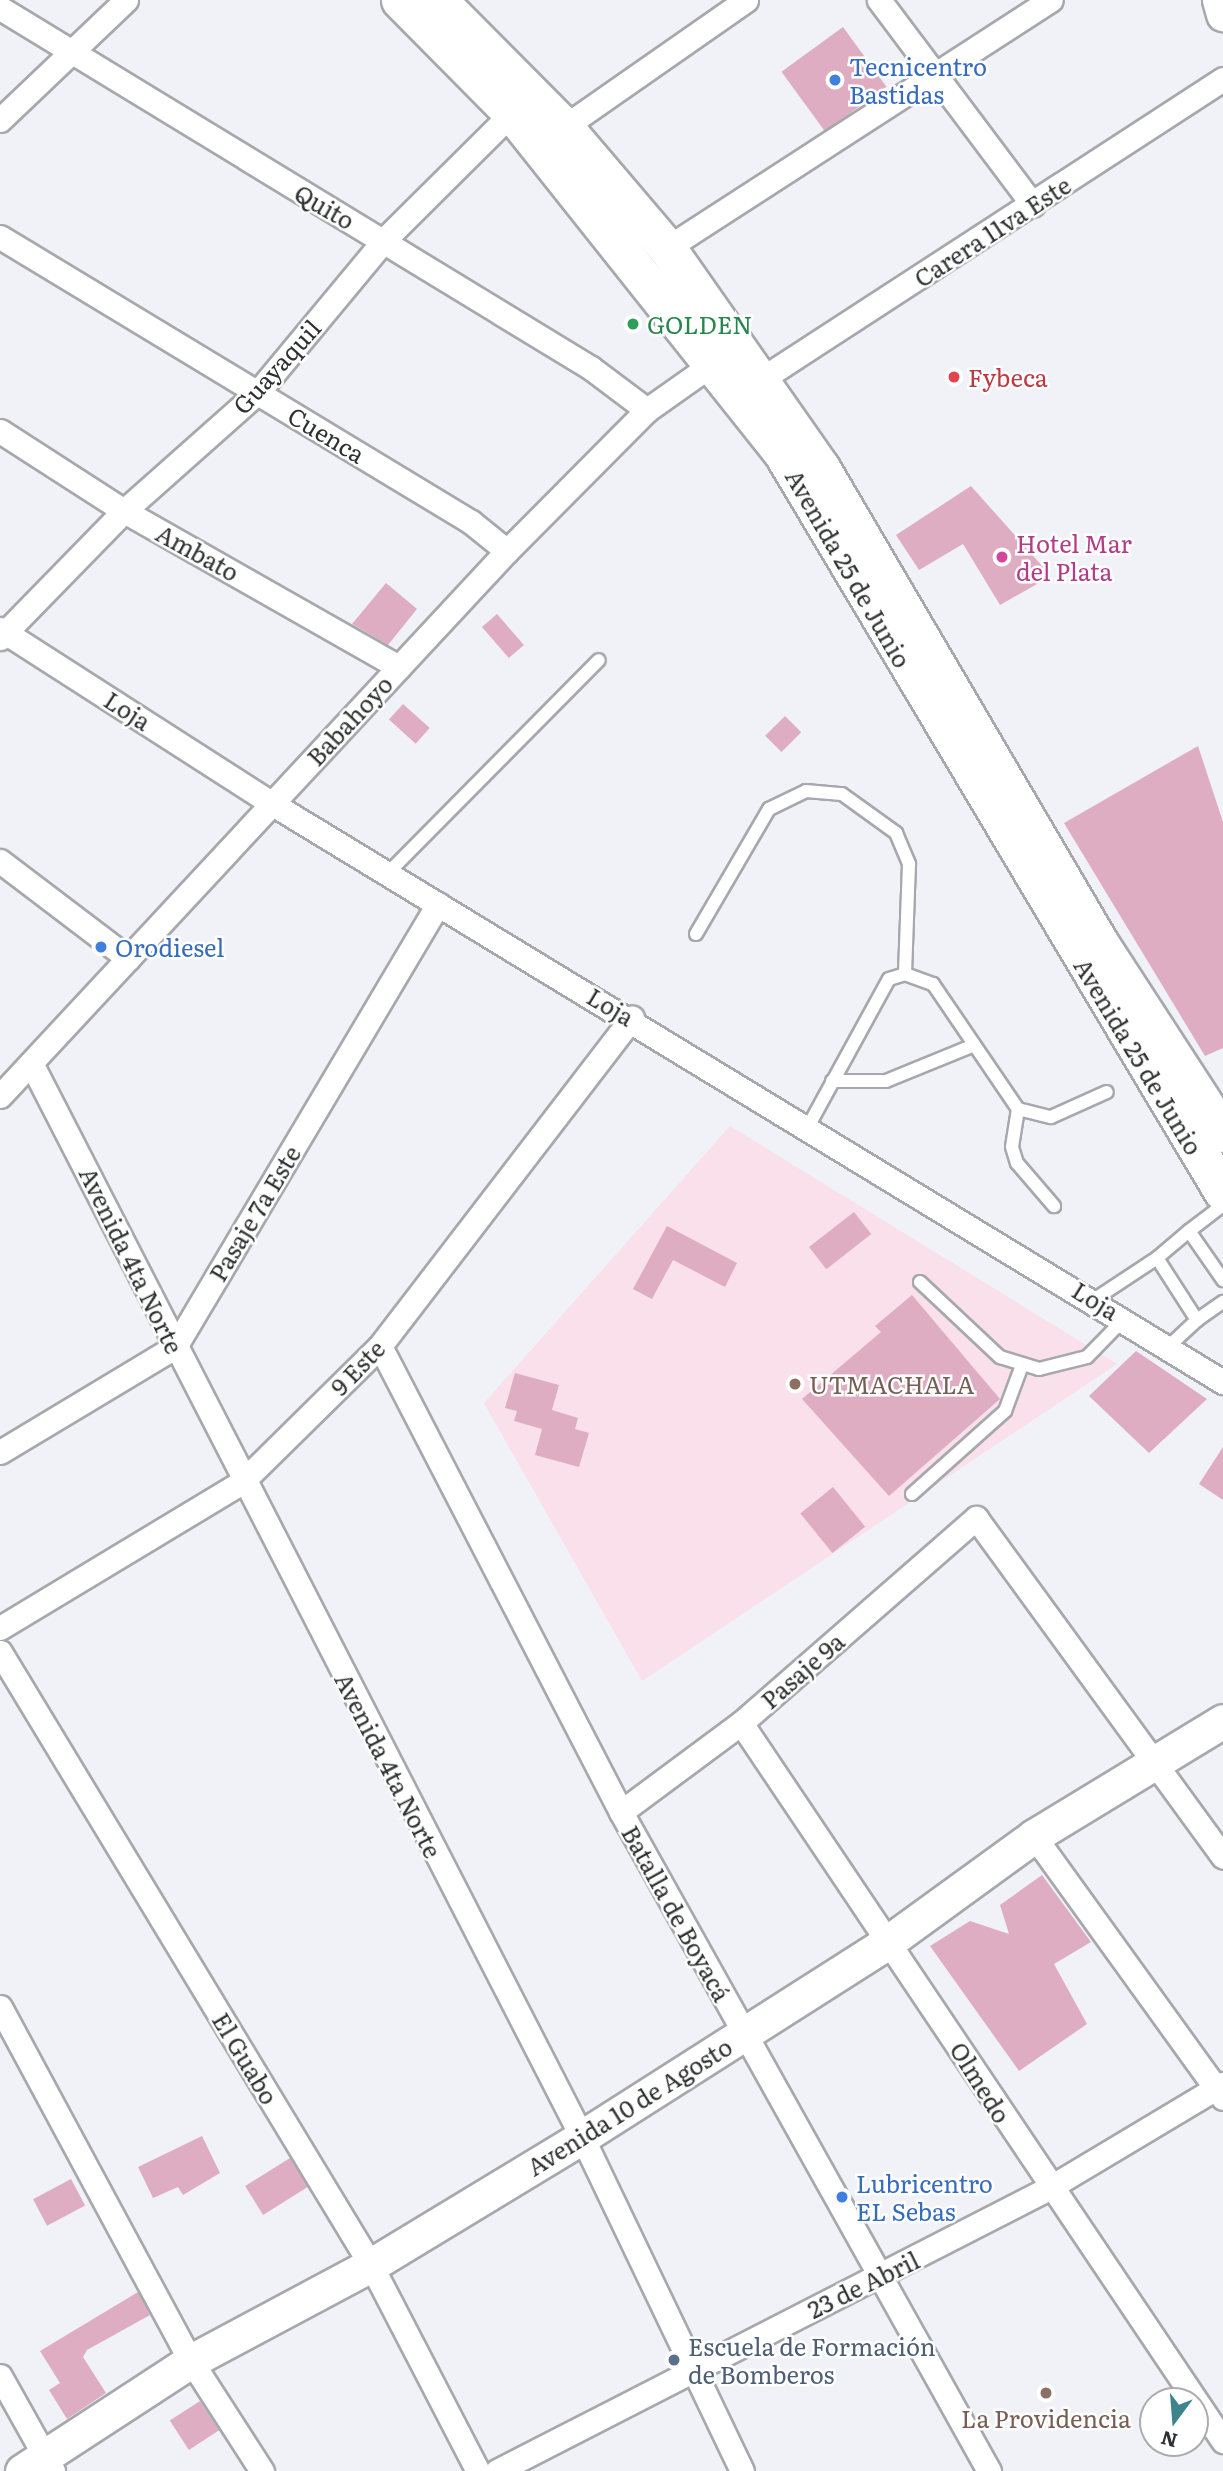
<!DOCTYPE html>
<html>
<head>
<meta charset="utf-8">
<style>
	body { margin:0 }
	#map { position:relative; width:1223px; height:2471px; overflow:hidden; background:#f0f2f7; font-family:Literata,serif }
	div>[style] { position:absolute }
	.education>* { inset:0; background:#f9e0ea }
	.building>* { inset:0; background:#dfadc2; transform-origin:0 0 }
	.roads { filter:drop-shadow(2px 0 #a7a8ad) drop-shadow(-2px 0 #a7a8ad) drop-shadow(0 2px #a7a8ad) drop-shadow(0 -2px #a7a8ad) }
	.lane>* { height:12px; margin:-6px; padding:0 6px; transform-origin:6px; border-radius:6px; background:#fff }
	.street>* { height:23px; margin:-11.5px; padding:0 11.5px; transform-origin:11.5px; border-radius:11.5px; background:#fff }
	.secondary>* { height:33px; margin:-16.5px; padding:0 16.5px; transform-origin:16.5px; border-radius:16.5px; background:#fff }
	.primary>* { height:37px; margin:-18.5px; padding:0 18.5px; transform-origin:18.5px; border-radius:18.5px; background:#fff }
	.dots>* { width:19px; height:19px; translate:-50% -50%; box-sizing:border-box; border:4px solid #fff; border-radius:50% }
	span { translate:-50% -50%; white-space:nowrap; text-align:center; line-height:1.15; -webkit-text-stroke:5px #fff; paint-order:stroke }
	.shop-label { font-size:24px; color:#366cbe }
	.left { translate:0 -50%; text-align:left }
	.street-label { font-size:24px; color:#2f3031 }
	.leisure-label { font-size:24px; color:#27864d }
	.health-label { font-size:24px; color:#be3a42 }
	.hotel-label { font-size:24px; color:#b23c85 }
	.education-label { font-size:24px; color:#785e54 }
	.service-label { font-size:24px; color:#4e5e75 }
	.north { position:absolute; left:1139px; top:2387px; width:70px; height:70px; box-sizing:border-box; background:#fff; border:2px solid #acacad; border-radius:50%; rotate:196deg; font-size:19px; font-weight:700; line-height:28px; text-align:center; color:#2f3031 }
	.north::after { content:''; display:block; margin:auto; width:24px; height:32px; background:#3d858a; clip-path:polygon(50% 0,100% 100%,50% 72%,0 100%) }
</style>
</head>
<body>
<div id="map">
	<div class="education">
		<div style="clip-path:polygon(730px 1126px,1117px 1364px,642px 1681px,484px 1403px)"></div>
	</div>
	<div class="building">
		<div style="left:843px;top:27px;width:74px;height:76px;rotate:54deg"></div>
		<div style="clip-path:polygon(971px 486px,1051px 576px,1000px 605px,963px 544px,919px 570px,896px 535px)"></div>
		<div style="clip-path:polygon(386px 583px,417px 609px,388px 645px,352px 624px)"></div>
		<div style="left:497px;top:614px;width:41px;height:20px;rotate:49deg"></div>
		<div style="left:403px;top:704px;width:36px;height:21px;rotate:42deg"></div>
		<div style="left:785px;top:716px;width:23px;height:28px;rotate:45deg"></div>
		<div style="clip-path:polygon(1198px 746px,1223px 822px,1223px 1048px,1205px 1056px,1064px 823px)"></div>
		<div style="left:854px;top:1212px;width:28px;height:57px;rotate:52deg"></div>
		<div style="clip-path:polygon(667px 1226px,737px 1263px,725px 1287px,673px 1260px,652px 1299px,633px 1289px)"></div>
		<div style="clip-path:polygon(912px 1295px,1000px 1399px,889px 1496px,802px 1399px,881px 1332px,875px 1326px)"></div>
		<div style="clip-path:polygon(1136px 1351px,1207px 1399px,1149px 1453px,1089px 1396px)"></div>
		<div style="clip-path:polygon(515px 1373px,559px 1385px,552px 1410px,578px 1418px,575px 1429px,589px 1433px,579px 1467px,535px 1455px,542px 1429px,514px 1421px,517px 1411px,505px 1408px)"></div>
		<div style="clip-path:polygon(1223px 1447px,1223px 1500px,1199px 1484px)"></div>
		<div style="left:833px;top:1487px;width:51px;height:42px;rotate:51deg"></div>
		<div style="clip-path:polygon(1042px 1875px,1091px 1942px,1054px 1964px,1087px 2024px,1019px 2071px,930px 1946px,970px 1921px,1009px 1934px,1000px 1905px)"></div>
		<div style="clip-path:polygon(202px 2136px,220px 2173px,183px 2195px,178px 2187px,153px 2198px,138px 2167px)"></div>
		<div style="left:290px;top:2158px;width:34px;height:53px;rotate:58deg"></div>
		<div style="left:71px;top:2179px;width:30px;height:43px;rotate:62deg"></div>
		<div style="clip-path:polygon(138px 2292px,150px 2315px,87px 2350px,83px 2357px,106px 2393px,67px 2419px,49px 2390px,60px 2383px,40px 2351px)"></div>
		<div style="left:200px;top:2401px;width:35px;height:36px;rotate:57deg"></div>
	</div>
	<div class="roads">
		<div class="lane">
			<div style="left:389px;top:872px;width:298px;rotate:-45.3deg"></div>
			<div style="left:696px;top:934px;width:145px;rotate:-59.7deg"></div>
			<div style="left:769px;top:809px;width:41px;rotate:-25.9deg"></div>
			<div style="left:806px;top:791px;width:36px;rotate:5deg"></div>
			<div style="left:842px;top:794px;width:67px;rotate:35.8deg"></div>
			<div style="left:896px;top:833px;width:34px;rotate:67deg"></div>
			<div style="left:909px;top:864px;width:110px;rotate:92.1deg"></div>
			<div style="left:832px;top:1081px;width:54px"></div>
			<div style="left:886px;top:1081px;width:95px;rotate:-22.2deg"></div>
			<div style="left:1018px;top:1109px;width:38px;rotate:99deg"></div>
			<div style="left:1012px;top:1147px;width:17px;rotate:73deg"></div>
			<div style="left:1017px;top:1163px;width:57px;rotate:49.3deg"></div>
			<div style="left:809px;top:1125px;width:166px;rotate:-61.3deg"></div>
			<div style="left:889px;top:979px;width:17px;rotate:-17deg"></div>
			<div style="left:905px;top:974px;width:30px;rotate:20deg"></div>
			<div style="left:933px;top:984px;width:151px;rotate:55.8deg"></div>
			<div style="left:1018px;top:1109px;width:34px;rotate:14deg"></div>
			<div style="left:1051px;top:1117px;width:61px;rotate:-24.1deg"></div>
			<div style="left:1223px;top:1205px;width:43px;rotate:142.6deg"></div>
			<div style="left:1189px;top:1231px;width:60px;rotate:55.2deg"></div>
			<div style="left:1157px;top:1258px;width:42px;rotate:-40.2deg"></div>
			<div style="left:920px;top:1282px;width:110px;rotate:43.2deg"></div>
			<div style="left:1000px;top:1357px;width:41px;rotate:17.1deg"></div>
			<div style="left:1039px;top:1369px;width:49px;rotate:-14deg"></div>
			<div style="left:1087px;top:1357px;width:54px;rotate:-45.7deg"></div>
			<div style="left:1095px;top:1299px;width:74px;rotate:-33.5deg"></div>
			<div style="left:1157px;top:1258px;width:74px;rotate:57.2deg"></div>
			<div style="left:1197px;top:1320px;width:38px;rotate:137deg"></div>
			<div style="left:1197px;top:1320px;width:32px;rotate:-35deg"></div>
			<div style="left:912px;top:1494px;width:125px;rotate:-41.7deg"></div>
			<div style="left:1005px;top:1411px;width:49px;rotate:-69.7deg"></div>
		</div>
		<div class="street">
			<div style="left:879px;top:0;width:256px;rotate:53.1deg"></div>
			<div style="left:0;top:8px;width:692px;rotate:31.35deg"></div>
			<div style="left:591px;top:368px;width:70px;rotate:36.9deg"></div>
			<div style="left:0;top:120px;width:174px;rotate:-43.6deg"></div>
			<div style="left:564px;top:127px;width:222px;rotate:-34.9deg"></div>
			<div style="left:0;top:237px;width:551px;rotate:31.18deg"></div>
			<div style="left:471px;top:522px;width:46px;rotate:38.9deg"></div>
			<div style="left:667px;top:248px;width:457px;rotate:-32.9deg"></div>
			<div style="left:760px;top:380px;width:552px;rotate:-33.03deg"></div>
			<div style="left:0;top:431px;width:148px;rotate:32.8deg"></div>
			<div style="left:124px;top:511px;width:316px;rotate:29.6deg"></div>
			<div style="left:0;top:629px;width:322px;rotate:32.7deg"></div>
			<div style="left:271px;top:803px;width:1114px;rotate:31.31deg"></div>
			<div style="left:0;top:638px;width:177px;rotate:-45.7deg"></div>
			<div style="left:124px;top:511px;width:179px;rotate:-41.6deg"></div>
			<div style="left:258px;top:392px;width:197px;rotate:-50.3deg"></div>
			<div style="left:384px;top:240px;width:180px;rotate:-44.8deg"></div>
			<div style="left:0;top:861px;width:161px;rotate:37.2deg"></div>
			<div style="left:31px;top:1063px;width:1207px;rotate:62.84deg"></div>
			<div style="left:582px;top:2137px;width:370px;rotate:64.4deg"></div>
			<div style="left:0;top:1096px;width:744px;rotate:-47.07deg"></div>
			<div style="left:507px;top:551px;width:199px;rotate:-45.2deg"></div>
			<div style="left:647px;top:410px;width:83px;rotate:-35.2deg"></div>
			<div style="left:380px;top:1346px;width:525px;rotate:62.65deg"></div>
			<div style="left:621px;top:1812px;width:755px;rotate:60.82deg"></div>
			<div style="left:0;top:1452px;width:204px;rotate:-31deg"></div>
			<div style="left:175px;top:1347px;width:515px;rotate:-59.3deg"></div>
			<div style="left:0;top:1628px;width:283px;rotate:-31.1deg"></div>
			<div style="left:242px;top:1482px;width:194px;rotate:-44.6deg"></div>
			<div style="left:380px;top:1346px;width:414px;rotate:-52.5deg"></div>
			<div style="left:0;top:1652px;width:717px;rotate:58.82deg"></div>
			<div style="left:371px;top:2265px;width:232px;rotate:62.6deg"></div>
			<div style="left:741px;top:1723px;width:865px;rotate:56.13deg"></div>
			<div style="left:621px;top:1812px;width:149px;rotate:-36.6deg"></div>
			<div style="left:741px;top:1723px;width:312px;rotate:-41.1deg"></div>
			<div style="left:976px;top:1518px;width:419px;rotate:53.9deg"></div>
			<div style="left:1034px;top:1836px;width:323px;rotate:54.2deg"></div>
			<div style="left:0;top:2007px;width:402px;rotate:61.7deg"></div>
			<div style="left:191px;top:2361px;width:131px;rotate:57.2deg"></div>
			<div style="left:0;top:2376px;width:109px;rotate:60.8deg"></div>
			<div style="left:497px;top:2471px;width:620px;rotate:-27.14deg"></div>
			<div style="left:1049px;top:2188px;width:203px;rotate:-30.9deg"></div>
		</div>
		<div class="secondary">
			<div style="left:1219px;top:0;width:15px;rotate:74deg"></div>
			<div style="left:22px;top:2471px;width:202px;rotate:-33.1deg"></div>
			<div style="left:191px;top:2361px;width:204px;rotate:-28.1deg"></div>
			<div style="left:371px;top:2265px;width:247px;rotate:-31.2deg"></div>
			<div style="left:582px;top:2137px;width:366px;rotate:-32.5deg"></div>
			<div style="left:891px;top:1940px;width:177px;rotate:-36deg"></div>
			<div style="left:1034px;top:1836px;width:221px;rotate:-31.3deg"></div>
		</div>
		<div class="primary">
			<div style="left:400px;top:0;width:159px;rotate:45.3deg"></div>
			<div style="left:512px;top:113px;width:436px;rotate:51.5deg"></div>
			<div style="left:783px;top:454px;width:859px;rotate:59.2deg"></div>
			<div style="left:438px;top:0;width:179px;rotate:45.2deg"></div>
			<div style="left:564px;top:127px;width:159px;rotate:49.6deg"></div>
			<div style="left:667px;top:248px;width:269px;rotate:55deg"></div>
			<div style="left:821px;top:468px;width:550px;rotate:59.61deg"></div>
			<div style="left:1099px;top:942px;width:228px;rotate:57deg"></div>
		</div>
	</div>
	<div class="dots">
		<div style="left:835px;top:80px;background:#3f7fe0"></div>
		<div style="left:633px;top:324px;background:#2e9e5b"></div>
		<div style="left:954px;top:377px;background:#e0444e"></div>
		<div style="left:1002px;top:557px;background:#d1479c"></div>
		<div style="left:101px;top:947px;background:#3f7fe0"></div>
		<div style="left:795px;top:1384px;background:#8d6e63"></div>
		<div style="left:842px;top:2197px;background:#3f7fe0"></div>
		<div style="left:674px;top:2360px;background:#5c6f8a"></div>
		<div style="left:1046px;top:2393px;background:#8d6e63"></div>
	</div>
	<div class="shop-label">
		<span class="left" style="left:849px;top:80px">Tecnicentro<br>Bastidas</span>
		<span class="left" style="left:115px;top:947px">Orodiesel</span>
		<span class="left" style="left:856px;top:2197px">Lubricentro<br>EL Sebas</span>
	</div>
	<div class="street-label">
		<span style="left:325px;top:206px;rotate:30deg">Quito</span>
		<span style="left:992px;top:231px;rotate:-33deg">Carera 11va Este</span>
		<span style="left:276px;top:366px;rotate:-48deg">Guayaquil</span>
		<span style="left:327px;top:434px;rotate:31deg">Cuenca</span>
		<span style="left:198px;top:552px;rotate:29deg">Ambato</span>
		<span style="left:849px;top:568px;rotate:60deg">Avenida 25 de Junio</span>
		<span style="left:128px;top:710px;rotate:33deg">Loja</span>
		<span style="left:349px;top:720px;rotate:-47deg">Babahoyo</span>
		<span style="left:611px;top:1006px;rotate:31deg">Loja</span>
		<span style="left:1139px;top:1056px;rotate:59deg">Avenida 25 de Junio</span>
		<span style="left:254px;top:1213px;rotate:-59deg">Pasaje 7a Este</span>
		<span style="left:132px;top:1260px;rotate:64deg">Avenida 4ta Norte</span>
		<span style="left:1096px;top:1300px;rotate:32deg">Loja</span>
		<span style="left:357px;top:1367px;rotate:-46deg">9 Este</span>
		<span style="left:802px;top:1670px;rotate:-41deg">Pasaje 9a</span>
		<span style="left:389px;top:1765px;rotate:63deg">Avenida 4ta Norte</span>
		<span style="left:677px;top:1913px;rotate:61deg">Batalla de Boyacá</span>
		<span style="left:246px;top:2058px;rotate:59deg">El Guabo</span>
		<span style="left:981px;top:2082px;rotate:58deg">Olmedo</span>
		<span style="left:629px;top:2106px;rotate:-32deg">Avenida 10 de Agosto</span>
		<span style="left:863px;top:2284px;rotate:-26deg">23 de Abril</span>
	</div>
	<div class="leisure-label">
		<span class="left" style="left:647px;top:324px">GOLDEN</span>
	</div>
	<div class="health-label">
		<span class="left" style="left:968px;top:377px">Fybeca</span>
	</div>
	<div class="hotel-label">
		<span class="left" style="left:1016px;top:557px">Hotel Mar<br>del Plata</span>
	</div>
	<div class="education-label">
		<span class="left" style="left:809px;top:1384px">UTMACHALA</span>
		<span style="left:1046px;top:2418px">La Providencia</span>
	</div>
	<div class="service-label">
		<span class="left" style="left:688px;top:2360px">Escuela de Formación<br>de Bomberos</span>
	</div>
	<div class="north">N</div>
</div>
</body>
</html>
